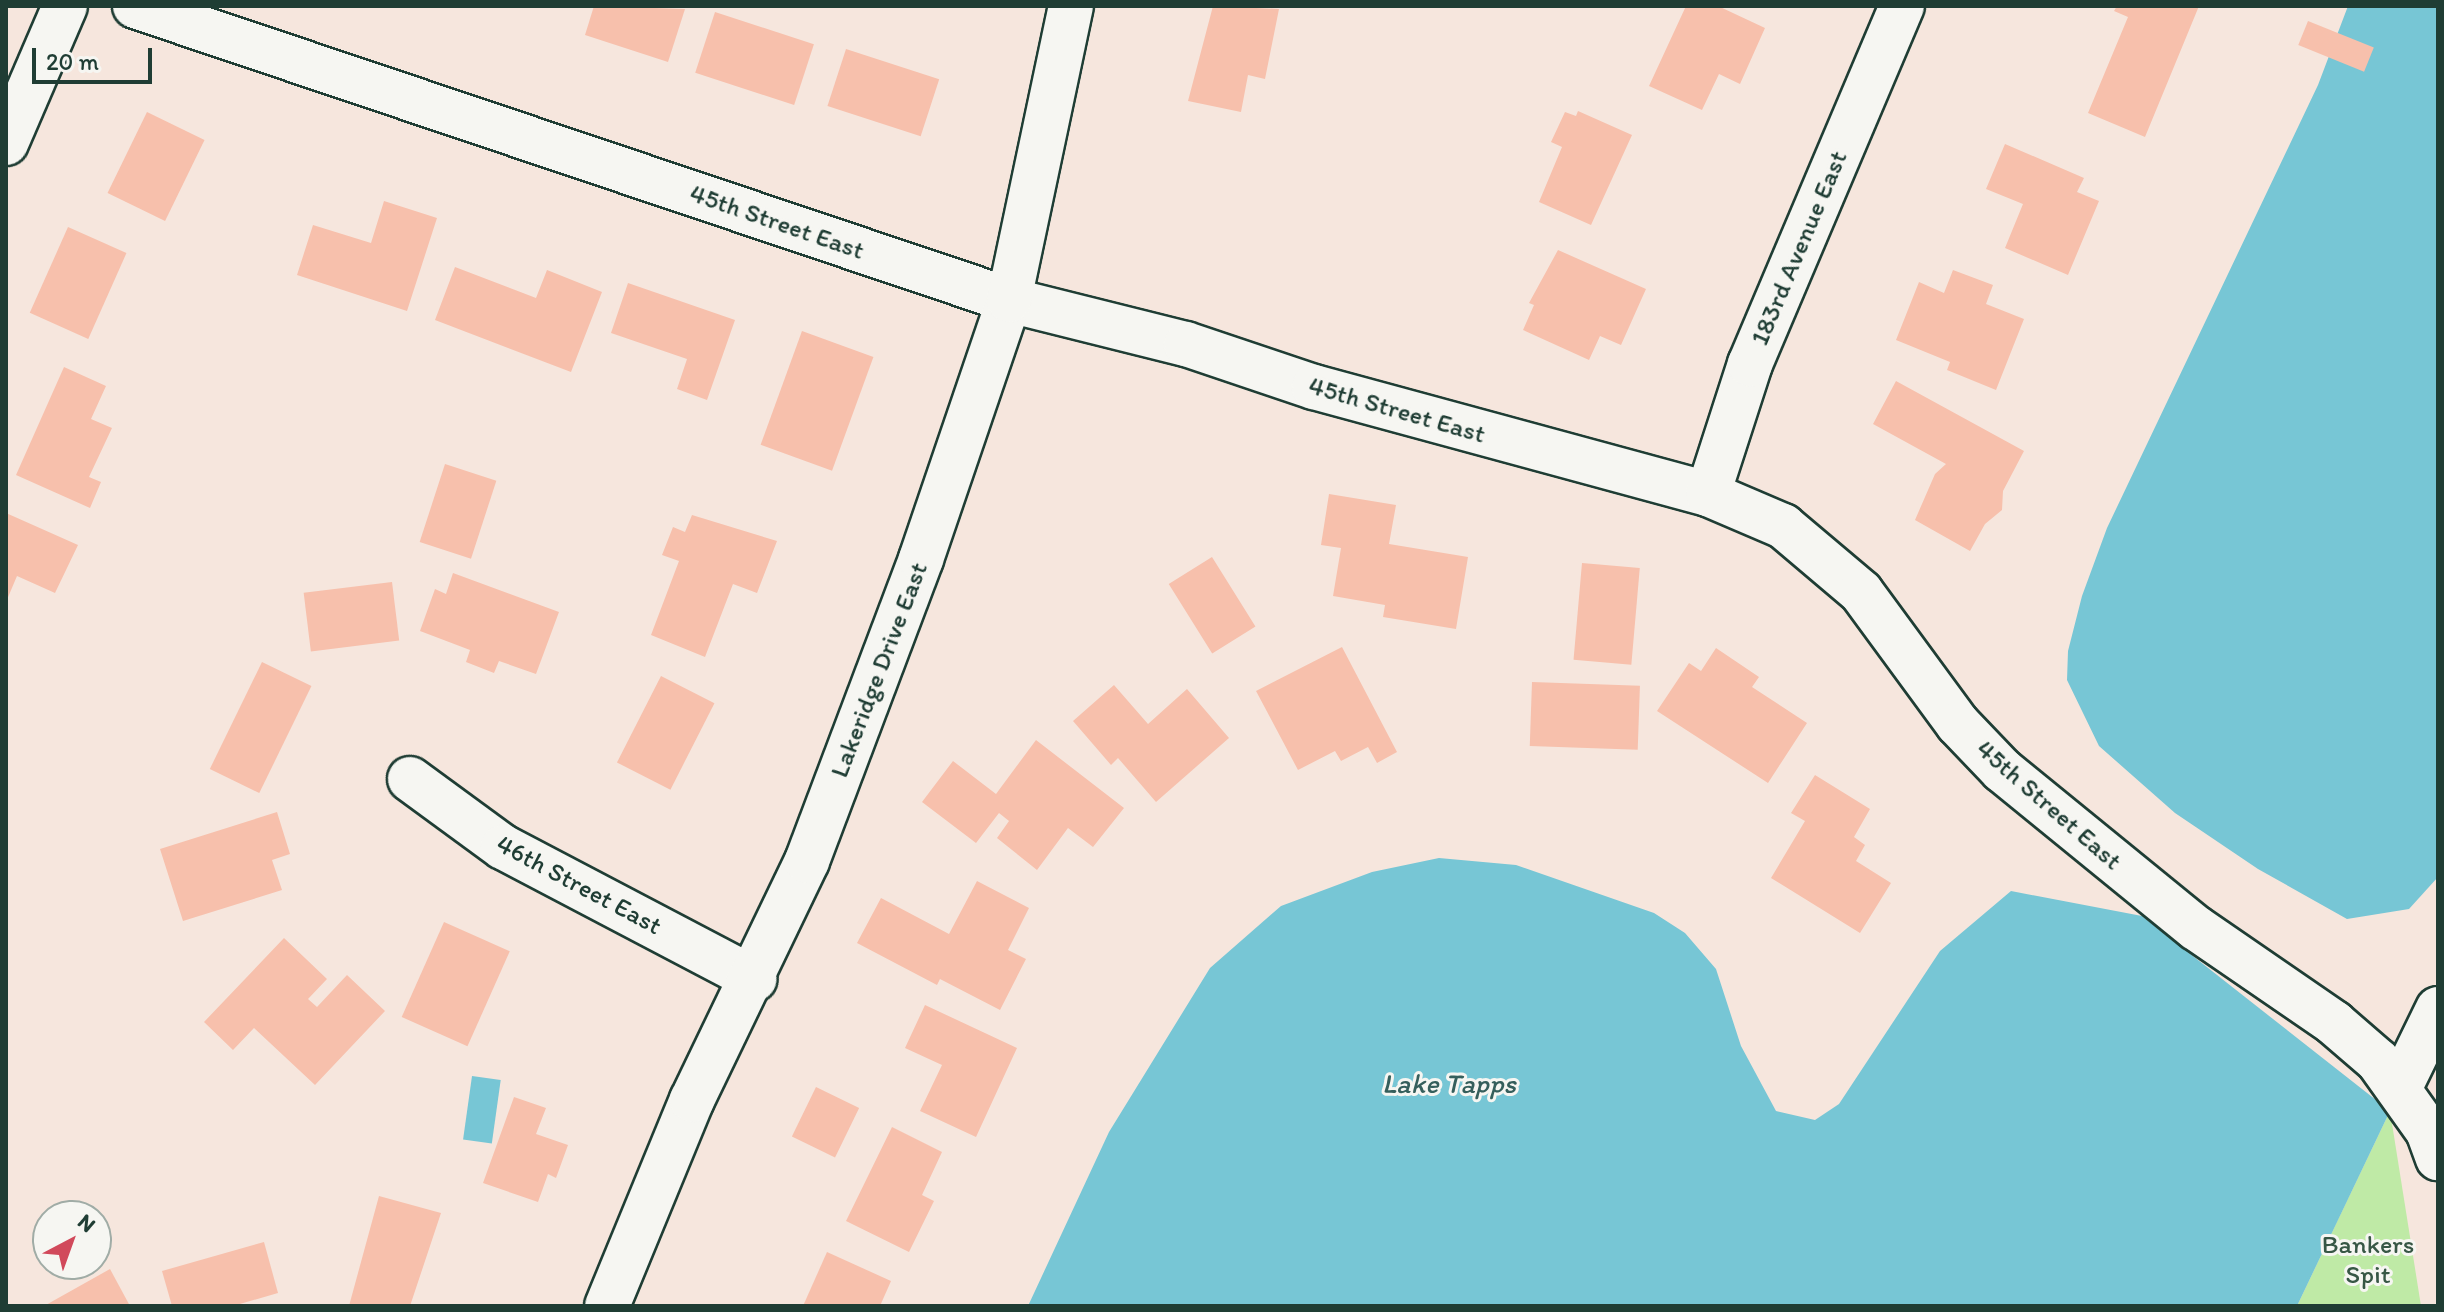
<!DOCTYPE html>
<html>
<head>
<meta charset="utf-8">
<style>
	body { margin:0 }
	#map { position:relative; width:2444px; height:1312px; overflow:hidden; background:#f6e6dd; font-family:Itim,sans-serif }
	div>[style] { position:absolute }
	.green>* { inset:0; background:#bfeaa6 }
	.water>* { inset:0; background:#77c6d5; transform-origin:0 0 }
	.building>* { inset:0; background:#f7c0ac; transform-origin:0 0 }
	.roads { filter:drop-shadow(2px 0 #1f3d34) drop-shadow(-2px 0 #1f3d34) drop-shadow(0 2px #1f3d34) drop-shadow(0 -2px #1f3d34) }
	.minor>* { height:44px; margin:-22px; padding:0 22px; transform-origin:22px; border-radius:22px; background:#f6f6f2 }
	span { translate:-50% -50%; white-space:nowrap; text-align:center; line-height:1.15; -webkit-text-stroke:6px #f6f6f2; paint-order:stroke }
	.street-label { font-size:26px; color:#1f3d34 }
	.park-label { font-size:26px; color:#375745 }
	.water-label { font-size:28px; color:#355f5c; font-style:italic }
	.frame { position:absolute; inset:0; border:8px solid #1f3d34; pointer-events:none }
	.north { position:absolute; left:32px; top:1200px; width:80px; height:80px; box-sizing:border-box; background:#f6f6f2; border:2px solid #a0aca6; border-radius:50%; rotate:41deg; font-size:22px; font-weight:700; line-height:32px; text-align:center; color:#1f3d34 }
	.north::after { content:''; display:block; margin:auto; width:28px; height:36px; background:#d1495b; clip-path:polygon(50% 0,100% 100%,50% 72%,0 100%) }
	.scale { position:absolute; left:32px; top:48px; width:120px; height:36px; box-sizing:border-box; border:4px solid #1f3d34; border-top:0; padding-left:10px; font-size:24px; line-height:28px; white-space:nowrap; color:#1f3d34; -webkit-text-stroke:6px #f6f6f2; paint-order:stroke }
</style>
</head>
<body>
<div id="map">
	<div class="green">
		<div style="clip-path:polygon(2390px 1111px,2421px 1306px,2297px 1306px,2345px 1205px)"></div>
	</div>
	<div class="water">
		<div style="clip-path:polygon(2348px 6px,2438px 6px,2438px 877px,2409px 909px,2347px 919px,2258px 869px,2175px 813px,2099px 746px,2067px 680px,2068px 651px,2082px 596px,2107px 528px,2318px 85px)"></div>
		<div style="clip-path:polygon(1439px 858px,1516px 865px,1654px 913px,1685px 933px,1716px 969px,1741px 1046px,1776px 1111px,1815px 1120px,1839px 1104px,1940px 951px,2011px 891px,2142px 916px,2390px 1111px,2297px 1306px,1028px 1306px,1109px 1132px,1210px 968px,1281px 906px,1372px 872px)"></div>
		<div style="left:472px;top:1076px;width:29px;height:64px;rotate:8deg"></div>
	</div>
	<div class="building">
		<div style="clip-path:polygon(594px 6px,685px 9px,668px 62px,585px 35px)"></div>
		<div style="clip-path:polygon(1213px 6px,1279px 9px,1265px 79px,1248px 75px,1241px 112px,1188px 101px)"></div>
		<div style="clip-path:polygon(1686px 6px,1718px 6px,1765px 28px,1740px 84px,1719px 74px,1702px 110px,1649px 86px)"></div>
		<div style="clip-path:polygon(2117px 6px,2199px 6px,2145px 137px,2088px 113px,2128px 17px,2114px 11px)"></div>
		<div style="left:715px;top:12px;width:104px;height:64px;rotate:18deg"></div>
		<div style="left:2308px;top:21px;width:71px;height:26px;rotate:22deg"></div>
		<div style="left:846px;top:49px;width:98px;height:60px;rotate:18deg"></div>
		<div style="clip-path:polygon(1578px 111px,1632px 135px,1591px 225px,1539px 202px,1562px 147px,1551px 142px,1565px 112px,1576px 116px)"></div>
		<div style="left:147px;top:112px;width:64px;height:90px;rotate:26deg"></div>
		<div style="clip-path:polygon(2005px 144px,2084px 178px,2077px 192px,2099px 201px,2068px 275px,2005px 248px,2023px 204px,1986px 189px)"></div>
		<div style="clip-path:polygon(384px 201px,437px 218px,407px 311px,297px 275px,313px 225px,371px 243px)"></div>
		<div style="left:68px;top:227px;width:64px;height:94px;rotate:24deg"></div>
		<div style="clip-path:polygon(1558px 250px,1646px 289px,1621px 345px,1600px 336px,1589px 360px,1523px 330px,1534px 305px,1529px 303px)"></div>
		<div style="clip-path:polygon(455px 267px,536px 298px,547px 270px,602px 292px,571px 372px,435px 320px)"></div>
		<div style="clip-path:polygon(1953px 270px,1993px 285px,1986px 304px,2024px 319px,1996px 390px,1947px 370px,1950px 362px,1896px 340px,1919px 282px,1944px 293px)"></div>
		<div style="clip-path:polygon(628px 283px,735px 320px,707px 400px,677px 389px,687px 359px,611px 333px)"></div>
		<div style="left:802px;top:331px;width:76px;height:121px;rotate:20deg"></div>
		<div style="clip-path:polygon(64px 367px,106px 386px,91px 419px,112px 428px,89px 477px,101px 482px,90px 508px,16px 475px)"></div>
		<div style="clip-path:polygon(1896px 381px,2024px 451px,2003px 491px,2002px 510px,1985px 524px,1970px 551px,1915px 520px,1935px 474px,1946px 464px,1873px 424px)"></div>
		<div style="left:445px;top:464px;width:54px;height:82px;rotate:18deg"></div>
		<div style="clip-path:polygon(1329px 494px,1396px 505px,1389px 544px,1468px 557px,1456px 629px,1383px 617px,1385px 605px,1333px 596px,1341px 548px,1321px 545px)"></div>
		<div style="clip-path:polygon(6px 513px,78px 545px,55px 593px,17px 576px,6px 602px)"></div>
		<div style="clip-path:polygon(692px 515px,777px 541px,757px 593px,733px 584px,705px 657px,651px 635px,679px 561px,662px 555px,673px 527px,685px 532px)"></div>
		<div style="left:1212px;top:557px;width:82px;height:51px;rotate:58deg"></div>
		<div style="left:1582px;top:563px;width:58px;height:97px;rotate:5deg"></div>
		<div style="clip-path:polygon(453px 573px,559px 612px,536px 674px,499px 661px,494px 673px,466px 662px,470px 650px,420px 631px,435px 589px,446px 594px)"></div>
		<div style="left:392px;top:582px;width:59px;height:89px;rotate:83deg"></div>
		<div style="clip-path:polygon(1342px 647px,1397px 752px,1377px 763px,1368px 747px,1341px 761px,1335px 751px,1298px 770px,1256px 691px)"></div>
		<div style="clip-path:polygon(1716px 648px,1759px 677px,1752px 687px,1807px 723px,1768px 783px,1657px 711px,1689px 663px,1701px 671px)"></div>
		<div style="left:262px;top:662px;width:55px;height:119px;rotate:26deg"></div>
		<div style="left:661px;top:676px;width:60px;height:97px;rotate:27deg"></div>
		<div style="left:1532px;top:682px;width:108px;height:64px;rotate:2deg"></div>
		<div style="clip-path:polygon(1114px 685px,1148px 724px,1187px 689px,1229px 738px,1156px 802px,1118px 758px,1111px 765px,1073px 721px)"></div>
		<div style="clip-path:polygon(1036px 740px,1124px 808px,1093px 847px,1068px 828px,1037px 870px,997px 838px,1009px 821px,999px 813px,976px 843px,922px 802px,953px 761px,996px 794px)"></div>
		<div style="clip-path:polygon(1815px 775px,1870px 809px,1854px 837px,1865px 845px,1856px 861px,1891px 883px,1860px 933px,1771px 878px,1805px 821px,1791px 813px)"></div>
		<div style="clip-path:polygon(277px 812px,290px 854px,272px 860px,282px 890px,183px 921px,160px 849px)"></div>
		<div style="clip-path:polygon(977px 881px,1029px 908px,1008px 950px,1026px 959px,1000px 1010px,940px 979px,937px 985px,857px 943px,881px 898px,949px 934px)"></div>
		<div style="left:444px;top:922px;width:72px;height:104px;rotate:24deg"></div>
		<div style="clip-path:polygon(284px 938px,327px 979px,308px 999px,317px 1007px,347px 975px,385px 1011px,315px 1085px,254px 1028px,233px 1050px,204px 1022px)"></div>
		<div style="clip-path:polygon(925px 1005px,1017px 1048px,976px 1137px,920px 1111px,942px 1065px,905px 1048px)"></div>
		<div style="left:816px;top:1087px;width:48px;height:55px;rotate:26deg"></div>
		<div style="clip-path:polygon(514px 1097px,546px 1108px,536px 1134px,568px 1145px,556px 1178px,548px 1174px,538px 1202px,483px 1183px)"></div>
		<div style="clip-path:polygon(892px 1127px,942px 1152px,922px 1195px,934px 1201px,909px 1252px,846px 1221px)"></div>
		<div style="clip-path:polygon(379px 1196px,441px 1213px,410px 1306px,349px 1306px)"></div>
		<div style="clip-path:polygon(264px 1242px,278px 1293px,233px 1306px,172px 1306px,162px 1271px)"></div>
		<div style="clip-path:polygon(827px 1252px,891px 1281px,880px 1306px,803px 1306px)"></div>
		<div style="clip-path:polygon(110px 1269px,130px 1306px,44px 1306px)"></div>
	</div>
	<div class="roads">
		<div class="minor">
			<div style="left:135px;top:6px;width:922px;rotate:18.59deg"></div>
			<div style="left:1009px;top:300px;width:182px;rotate:14deg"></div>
			<div style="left:1186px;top:344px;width:135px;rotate:18.6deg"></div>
			<div style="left:1314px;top:387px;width:408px;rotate:15.2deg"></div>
			<div style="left:1708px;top:494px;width:82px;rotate:23.1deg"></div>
			<div style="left:1783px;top:526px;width:102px;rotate:40.2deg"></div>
			<div style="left:1861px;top:592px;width:164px;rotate:53.7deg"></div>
			<div style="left:1958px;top:724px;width:64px;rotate:46.3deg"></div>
			<div style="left:2002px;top:770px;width:250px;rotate:39.2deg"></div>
			<div style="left:2196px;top:928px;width:168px;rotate:34.5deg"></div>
			<div style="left:2334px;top:1023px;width:58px;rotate:40.8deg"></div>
			<div style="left:2378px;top:1061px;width:86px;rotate:54.5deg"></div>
			<div style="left:2428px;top:1131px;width:29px;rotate:70deg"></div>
			<div style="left:6px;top:143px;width:149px;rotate:-66.7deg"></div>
			<div style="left:1708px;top:494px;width:137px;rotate:-72.1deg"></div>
			<div style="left:1750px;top:364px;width:389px;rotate:-67deg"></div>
			<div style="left:410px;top:779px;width:115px;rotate:36.2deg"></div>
			<div style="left:503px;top:847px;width:284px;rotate:27.7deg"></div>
			<div style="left:2399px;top:1089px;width:89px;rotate:-64deg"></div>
			<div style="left:607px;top:1306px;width:223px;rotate:-67.6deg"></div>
			<div style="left:692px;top:1100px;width:265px;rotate:-64.3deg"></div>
			<div style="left:807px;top:861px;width:323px;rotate:-69.3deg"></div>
			<div style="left:921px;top:559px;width:274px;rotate:-71.2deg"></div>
			<div style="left:1009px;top:300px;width:300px;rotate:-78.1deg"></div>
		</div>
	</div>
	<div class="street-label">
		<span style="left:777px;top:222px;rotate:19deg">45th Street East</span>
		<span style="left:1799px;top:248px;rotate:-67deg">183rd Avenue East</span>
		<span style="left:1397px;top:410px;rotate:16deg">45th Street East</span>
		<span style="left:879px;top:670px;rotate:-69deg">Lakeridge Drive East</span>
		<span style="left:2049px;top:805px;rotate:41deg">45th Street East</span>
		<span style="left:579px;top:885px;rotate:28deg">46th Street East</span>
	</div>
	<div class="park-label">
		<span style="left:2368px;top:1260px">Bankers<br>Spit</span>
	</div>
	<div class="water-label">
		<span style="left:1449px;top:1083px">Lake Tapps</span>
	</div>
	<div class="frame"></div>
	<div class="north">N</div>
	<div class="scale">20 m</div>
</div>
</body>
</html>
